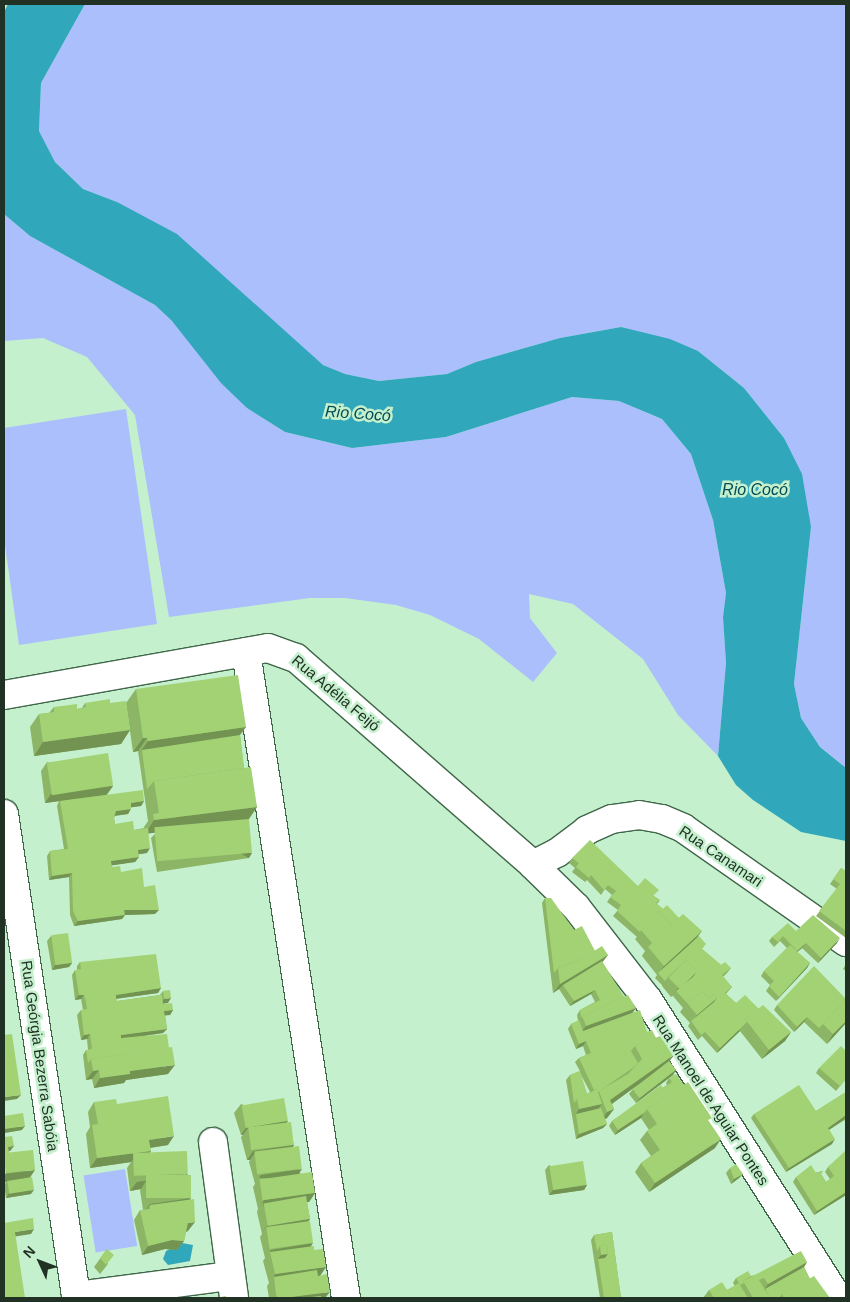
<!DOCTYPE html>
<html>
<head>
<meta charset="utf-8">
<style>
	body { margin:0 }
	#map { position:relative; width:850px; height:1302px; overflow:hidden; background:#c4f0cd; font-family:Arial,sans-serif }
	div>[style] { position:absolute }
	.green>* { inset:0; background:#abbffd; transform-origin:0 0 }
	.water>* { inset:0; background:#30a7bb }
	.roads { filter:drop-shadow(1px 0 #3f6648) drop-shadow(-1px 0 #3f6648) drop-shadow(0 1px #3f6648) drop-shadow(0 -1px #3f6648) }
	.minor>* { height:28px; margin:-14px; padding:0 14px; transform-origin:14px; border-radius:14px; background:#fff }
	.wall>* { inset:0; background:#8cb565 }
	.shaded-wall>* { inset:0; background:#729352; transform-origin:0 0 }
	.building>* { inset:0; background:#a3d275; transform-origin:0 0 }
	span { translate:-50% -50%; white-space:nowrap; text-align:center; line-height:1.15; -webkit-text-stroke:5px #c4f0cd; paint-order:stroke }
	.street-label { font-size:15px; color:#213124 }
	.water-label { font-size:16px; color:#034b55; font-style:italic }
	.frame { position:absolute; inset:0; border:5px solid #213124; pointer-events:none }
	.north { position:absolute; left:15px; top:1237px; width:50px; height:50px; -webkit-text-stroke:4px #c4f0cd; paint-order:stroke; rotate:313deg; font-size:14px; font-weight:700; line-height:20px; text-align:center; color:#213124 }
	.north::after { content:''; display:block; margin:auto; width:18px; height:22px; background:#213124; clip-path:polygon(50% 0,100% 100%,50% 72%,0 100%) }
</style>
</head>
<body>
<div id="map">
	<div class="green">
		<div style="clip-path:polygon(85px 4px,846px 4px,846px 768px,820px 747px,801px 718px,794px 684px,811px 527px,784px 438px,744px 388px,698px 351px,621px 327px,560px 338px,476px 362px,447px 374px,379px 381px,345px 374px,323px 365px,117px 202px,83px 189px,55px 162px,39px 131px,41px 83px)"></div>
		<div style="clip-path:polygon(4px 214px,30px 236px,155px 305px,172px 321px,247px 408px,285px 432px,352px 448px,446px 437px,572px 397px,619px 401px,662px 419px,691px 454px,713px 520px,726px 593px,723px 617px,726px 663px,718px 756px,678px 715px,643px 659px,573px 604px,529px 594px,530px 618px,557px 653px,533px 682px,479px 639px,430px 615px,396px 605px,345px 598px,310px 598px,169px 617px,135px 415px,87px 357px,43px 338px,4px 341px)"></div>
		<div style="clip-path:polygon(126px 409px,157px 624px,19px 645px,4px 538px,4px 428px)"></div>
		<div style="left:125px;top:1169px;width:78px;height:42px;rotate:81deg"></div>
	</div>
	<div class="water">
		<div style="clip-path:polygon(8px 4px,85px 4px,41px 83px,39px 131px,55px 162px,83px 189px,117px 202px,177px 234px,323px 365px,345px 374px,379px 381px,447px 374px,476px 362px,560px 338px,621px 327px,670px 339px,698px 351px,744px 388px,784px 438px,802px 474px,811px 527px,794px 684px,801px 718px,820px 747px,846px 768px,846px 841px,801px 832px,753px 800px,736px 785px,718px 756px,726px 663px,723px 617px,726px 593px,713px 520px,691px 454px,662px 419px,619px 401px,572px 397px,446px 437px,352px 448px,285px 432px,247px 408px,221px 383px,172px 321px,155px 305px,30px 236px,4px 214px,4px 12px)"></div>
		<div style="clip-path:polygon(182px 1243px,193px 1245px,190px 1261px,168px 1265px,163px 1259px,166px 1251px)"></div>
	</div>
	<div class="roads">
		<div class="minor">
			<div style="left:246px;top:652px;width:654px;rotate:81.2deg"></div>
			<div style="left:4px;top:695px;width:268px;rotate:-10.1deg"></div>
			<div style="left:268px;top:648px;width:30px;rotate:20deg"></div>
			<div style="left:296px;top:658px;width:315px;rotate:41.1deg"></div>
			<div style="left:533px;top:865px;width:60px;rotate:44.3deg"></div>
			<div style="left:576px;top:907px;width:118px;rotate:52.3deg"></div>
			<div style="left:648px;top:1000px;width:353px;rotate:57.5deg"></div>
			<div style="left:4px;top:814px;width:489px;rotate:81.5deg"></div>
			<div style="left:533px;top:865px;width:27px;rotate:-27deg"></div>
			<div style="left:557px;top:853px;width:38px;rotate:-37deg"></div>
			<div style="left:587px;top:830px;width:27px;rotate:-24deg"></div>
			<div style="left:612px;top:819px;width:27px;rotate:-8deg"></div>
			<div style="left:639px;top:815px;width:23px;rotate:10deg"></div>
			<div style="left:662px;top:819px;width:23px;rotate:23deg"></div>
			<div style="left:683px;top:828px;width:199px;rotate:35deg"></div>
			<div style="left:213px;top:1142px;width:157px;rotate:82.3deg"></div>
			<div style="left:76px;top:1296px;width:155px;rotate:-7.4deg"></div>
		</div>
	</div>
	<div class="wall">
		<div style="clip-path:polygon(136px 689px,246px 727px,240px 735px,244px 768px,257px 807px,249px 819px,249px 858px,157px 872px,151px 838px,155px 834px,211px 825px,148px 833px,147px 853px,138px 854px,139px 857px,135px 862px,112px 865px,112px 867px,121px 872px,144px 887px,155px 914px,125px 915px,122px 919px,74px 926px,70px 915px,69px 877px,49px 880px,47px 856px,50px 851px,64px 849px,57px 806px,59px 801px,45px 803px,41px 771px,47px 762px,113px 786px,107px 795px,144px 801px,141px 806px,131px 807px,128px 814px,115px 816px,114px 818px,115px 824px,134px 830px,144px 828px,144px 827px,148px 821px,138px 751px,133px 752px,126px 703px)"></div>
		<div style="clip-path:polygon(85px 703px,110px 703px,130px 730px,121px 744px,34px 756px,30px 727px,39px 714px,49px 713px,54px 707px,77px 709px,82px 708px)"></div>
		<div style="clip-path:polygon(572px 858px,638px 886px,660px 900px,657px 904px,663px 909px,702px 931px,698px 936px,702px 949px,721px 965px,731px 968px,727px 973px,723px 977px,732px 987px,726px 994px,736px 1003px,759px 1009px,791px 1032px,785px 1041px,762px 1059px,740px 1031px,717px 1053px,702px 1036px,698px 1040px,688px 1026px,690px 1023px,680px 1012px,683px 1008px,673px 996px,674px 995px,671px 997px,662px 986px,662px 985px,655px 978px,657px 975px,642px 956px,645px 951px,635px 939px,637px 937px,613px 916px,618px 910px,607px 902px,612px 895px,605px 889px,601px 895px,587px 880px,585px 882px,572px 872px,575px 868px,569px 863px)"></div>
		<div style="clip-path:polygon(841px 868px,846px 871px,846px 938px,816px 916px,837px 889px,830px 884px)"></div>
		<div style="clip-path:polygon(evenodd,545px 898px,574px 930px,595px 951px,608px 955px,602px 962px,624px 997px,636px 1008px,633px 1012px,647px 1032px,656px 1038px,670px 1062px,676px 1070px,673px 1075px,636px 1103px,629px 1094px,633px 1089px,639px 1084px,612px 1104px,614px 1109px,607px 1118px,605px 1119px,607px 1124px,603px 1128px,576px 1139px,566px 1080px,570px 1075px,580px 1071px,575px 1062px,579px 1058px,586px 1055px,583px 1046px,576px 1049px,568px 1029px,571px 1024px,578px 1021px,577px 1015px,580px 1010px,595px 1002px,591px 994px,570px 1006px,559px 989px,553px 993px,542px 903px,545px 898px,580px 1073px,590px 1092px,587px 1094px,580px 1073px)"></div>
		<div style="clip-path:polygon(796px 931px,837px 943px,818px 963px,802px 948px,797px 952px,810px 963px,807px 968px,776px 1001px,766px 991px,770px 985px,761px 976px,764px 971px,787px 948px,780px 941px,774px 947px,769px 941px,772px 937px)"></div>
		<div style="clip-path:polygon(51px 936px,72px 963px,69px 967px,52px 970px,47px 941px)"></div>
		<div style="clip-path:polygon(80px 962px,161px 988px,158px 993px,116px 999px,117px 1001px,160px 995px,163px 991px,168px 1003px,163px 1003px,173px 1010px,170px 1015px,165px 1015px,167px 1029px,163px 1033px,145px 1036px,168px 1074px,126px 1080px,124px 1083px,94px 1088px,92px 1079px,86px 1080px,83px 1055px,86px 1050px,88px 1050px,87px 1039px,81px 1040px,77px 1015px,81px 1010px,83px 1010px,81px 999px,75px 1000px,72px 975px,75px 970px,77px 970px,77px 966px)"></div>
		<div style="clip-path:polygon(846px 964px,846px 971px,843px 969px)"></div>
		<div style="clip-path:polygon(846px 999px,846px 1023px,827px 1044px,804px 1022px,794px 1032px,774px 1010px,777px 1005px)"></div>
		<div style="clip-path:polygon(819px 1068px,846px 1079px,836px 1091px,816px 1073px)"></div>
		<div style="clip-path:polygon(669px 1078px,709px 1122px,715px 1148px,649px 1192px,635px 1172px,641px 1163px,651px 1156px,640px 1140px,647px 1131px,649px 1130px,641px 1118px,615px 1135px,609px 1126px,612px 1121px,667px 1085px,666px 1083px)"></div>
		<div style="clip-path:polygon(846px 1092px,846px 1122px,844px 1120px,829px 1130px,832px 1144px,786px 1172px,751px 1118px,754px 1114px,816px 1111px)"></div>
		<div style="clip-path:polygon(94px 1102px,117px 1104px,168px 1145px,150px 1148px,151px 1151px,147px 1157px,187px 1176px,190px 1200px,188px 1231px,186px 1232px,184px 1241px,177px 1250px,165px 1249px,142px 1255px,134px 1220px,140px 1210px,143px 1210px,140px 1190px,141px 1189px,130px 1191px,127px 1168px,131px 1162px,90px 1168px,86px 1134px,90px 1127px,88px 1112px)"></div>
		<div style="clip-path:polygon(241px 1104px,288px 1121px,287px 1122px,294px 1145px,293px 1147px,300px 1173px,315px 1193px,309px 1202px,307px 1202px,310px 1219px,308px 1222px,311px 1246px,326px 1267px,320px 1275px,325px 1298px,269px 1298px,267px 1286px,269px 1283px,263px 1261px,265px 1258px,260px 1237px,262px 1234px,257px 1212px,258px 1209px,253px 1187px,255px 1184px,249px 1162px,250px 1160px,247px 1160px,241px 1137px,243px 1135px,241px 1135px,234px 1113px)"></div>
		<div style="clip-path:polygon(4px 1116px,22px 1130px,5px 1133px,5px 1137px,14px 1146px,10px 1151px,9px 1151px,9px 1153px,30px 1177px,31px 1194px,6px 1198px,4px 1185px,6px 1182px)"></div>
		<div style="clip-path:polygon(846px 1152px,846px 1195px,814px 1215px,793px 1182px,796px 1177px,823px 1171px,821px 1174px,826px 1182px,830px 1179px,825px 1172px,828px 1167px)"></div>
		<div style="clip-path:polygon(549px 1165px,587px 1185px,584px 1190px,549px 1195px,545px 1170px)"></div>
		<div style="clip-path:polygon(730px 1168px,743px 1174px,739px 1178px,731px 1184px,726px 1173px)"></div>
		<div style="clip-path:polygon(612px 1232px,621px 1298px,600px 1298px,591px 1240px,594px 1235px)"></div>
		<div style="clip-path:polygon(107px 1249px,108px 1264px,100px 1274px,94px 1267px)"></div>
		<div style="clip-path:polygon(807px 1262px,804px 1267px,810px 1279px,830px 1298px,703px 1298px,709px 1290px,727px 1290px,735px 1286px,733px 1283px,736px 1278px,751px 1276px)"></div>
	</div>
	<div class="shaded-wall">
		<div style="clip-path:polygon(246px 727px,236px 740px,142px 750px,138px 755px,148px 741px)"></div>
		<div style="clip-path:polygon(130px 730px,121px 744px,34px 756px,43px 742px)"></div>
		<div style="clip-path:polygon(143px 738px,147px 738px,138px 751px,133px 752px)"></div>
		<div style="clip-path:polygon(113px 786px,106px 795px,45px 803px,51px 794px)"></div>
		<div style="clip-path:polygon(144px 801px,141px 806px,127px 808px,131px 803px)"></div>
		<div style="clip-path:polygon(257px 807px,248px 820px,145px 834px,154px 820px)"></div>
		<div style="clip-path:polygon(131px 809px,128px 814px,112px 816px,116px 811px)"></div>
		<div style="clip-path:polygon(150px 848px,147px 853px,134px 855px,138px 850px)"></div>
		<div style="left:252px;top:853px;width:6px;height:93px;rotate:121deg"></div>
		<div style="clip-path:polygon(139px 857px,135px 862px,108px 866px,111px 861px)"></div>
		<div style="clip-path:polygon(72px 873px,69px 877px,49px 880px,52px 876px)"></div>
		<div style="clip-path:polygon(124px 910px,159px 910px,155px 914px,125px 915px,122px 919px,74px 926px,78px 921px)"></div>
		<div style="clip-path:polygon(702px 931px,695px 940px,659px 973px,664px 966px)"></div>
		<div style="clip-path:polygon(840px 938px,837px 943px,818px 963px,821px 958px)"></div>
		<div style="clip-path:polygon(806px 943px,802px 948px,794px 955px,797px 951px)"></div>
		<div style="clip-path:polygon(608px 955px,601px 964px,563px 985px,559px 989px,553px 993px,560px 984px)"></div>
		<div style="clip-path:polygon(72px 963px,69px 967px,52px 970px,55px 965px)"></div>
		<div style="clip-path:polygon(810px 963px,807px 968px,776px 1001px,779px 997px)"></div>
		<div style="clip-path:polygon(697px 971px,691px 980px,676px 991px,671px 997px,678px 988px)"></div>
		<div style="clip-path:polygon(161px 988px,158px 993px,113px 999px,116px 995px)"></div>
		<div style="clip-path:polygon(595px 990px,591px 994px,570px 1006px,574px 1001px)"></div>
		<div style="clip-path:polygon(79px 995px,84px 995px,81px 999px,75px 1000px)"></div>
		<div style="clip-path:polygon(171px 998px,168px 1003px,161px 1004px,164px 999px)"></div>
		<div style="clip-path:polygon(717px 998px,711px 1007px,692px 1022px,697px 1015px)"></div>
		<div style="clip-path:polygon(636px 1008px,629px 1017px,579px 1035px,586px 1026px)"></div>
		<div style="clip-path:polygon(173px 1010px,170px 1015px,161px 1016px,164px 1011px)"></div>
		<div style="clip-path:polygon(807px 1017px,804px 1022px,794px 1032px,797px 1027px)"></div>
		<div style="clip-path:polygon(846px 1021px,846px 1023px,827px 1044px,833px 1034px)"></div>
		<div style="clip-path:polygon(167px 1029px,163px 1033px,118px 1039px,121px 1035px)"></div>
		<div style="clip-path:polygon(739px 1030px,740px 1031px,717px 1053px,720px 1048px)"></div>
		<div style="clip-path:polygon(791px 1032px,785px 1041px,762px 1059px,769px 1050px)"></div>
		<div style="clip-path:polygon(90px 1034px,87px 1039px,81px 1040px,84px 1035px)"></div>
		<div style="clip-path:polygon(586px 1041px,583px 1046px,576px 1049px,579px 1044px)"></div>
		<div style="clip-path:polygon(675px 1054px,668px 1063px,606px 1108px,610px 1100px)"></div>
		<div style="clip-path:polygon(175px 1065px,168px 1074px,126px 1080px,124px 1083px,94px 1088px,100px 1078px,130px 1071px)"></div>
		<div style="clip-path:polygon(99px 1070px,92px 1079px,86px 1080px,93px 1071px)"></div>
		<div style="clip-path:polygon(676px 1070px,673px 1075px,636px 1103px,640px 1098px)"></div>
		<div style="clip-path:polygon(21px 1095px,17px 1099px,4px 1101px,4px 1097px)"></div>
		<div style="clip-path:polygon(602px 1104px,595px 1113px,576px 1114px,579px 1109px)"></div>
		<div style="clip-path:polygon(614px 1109px,607px 1118px,601px 1121px,607px 1112px)"></div>
		<div style="clip-path:polygon(644px 1113px,641px 1118px,615px 1135px,618px 1130px)"></div>
		<div style="clip-path:polygon(846px 1115px,844px 1120px,824px 1133px,828px 1128px)"></div>
		<div style="clip-path:polygon(288px 1121px,281px 1130px,248px 1128px,243px 1135px,241px 1135px,247px 1126px)"></div>
		<div style="clip-path:polygon(607px 1124px,603px 1128px,576px 1139px,579px 1134px)"></div>
		<div style="clip-path:polygon(25px 1126px,22px 1130px,4px 1133px,4px 1129px)"></div>
		<div style="clip-path:polygon(174px 1136px,168px 1145px,142px 1149px,149px 1140px)"></div>
		<div style="clip-path:polygon(721px 1139px,715px 1148px,649px 1192px,655px 1183px)"></div>
		<div style="clip-path:polygon(835px 1139px,832px 1144px,786px 1172px,789px 1168px)"></div>
		<div style="clip-path:polygon(294px 1145px,288px 1154px,255px 1153px,250px 1160px,247px 1160px,253px 1151px)"></div>
		<div style="clip-path:polygon(14px 1146px,10px 1151px,5px 1151px,8px 1147px)"></div>
		<div style="clip-path:polygon(151px 1151px,145px 1160px,134px 1159px,131px 1162px,90px 1168px,97px 1158px)"></div>
		<div style="clip-path:polygon(302px 1169px,296px 1178px,259px 1178px,255px 1184px,261px 1175px)"></div>
		<div style="clip-path:polygon(35px 1170px,29px 1179px,7px 1181px,6px 1182px,4px 1182px,4px 1174px)"></div>
		<div style="clip-path:polygon(188px 1174px,181px 1183px,146px 1181px,141px 1189px,130px 1191px,137px 1182px)"></div>
		<div style="clip-path:polygon(743px 1174px,739px 1178px,731px 1184px,734px 1179px)"></div>
		<div style="clip-path:polygon(587px 1185px,584px 1190px,549px 1195px,553px 1190px)"></div>
		<div style="clip-path:polygon(34px 1190px,31px 1194px,6px 1198px,9px 1193px)"></div>
		<div style="clip-path:polygon(846px 1192px,846px 1195px,814px 1215px,817px 1211px)"></div>
		<div style="clip-path:polygon(315px 1193px,309px 1202px,264px 1208px,263px 1202px,258px 1209px,264px 1200px)"></div>
		<div style="clip-path:polygon(191px 1198px,185px 1208px,150px 1209px,150px 1205px,144px 1213px,143px 1213px,150px 1204px)"></div>
		<div style="clip-path:polygon(310px 1219px,303px 1228px,266px 1227px,261px 1234px,268px 1225px)"></div>
		<div style="clip-path:polygon(195px 1222px,188px 1231px,181px 1233px,188px 1223px)"></div>
		<div style="clip-path:polygon(34px 1229px,31px 1234px,12px 1237px,15px 1232px)"></div>
		<div style="clip-path:polygon(172px 1240px,184px 1241px,177px 1250px,165px 1249px,142px 1255px,148px 1246px)"></div>
		<div style="clip-path:polygon(313px 1243px,307px 1253px,270px 1252px,271px 1250px)"></div>
		<div style="clip-path:polygon(608px 1254px,601px 1263px,598px 1259px,601px 1255px)"></div>
		<div style="clip-path:polygon(807px 1262px,801px 1272px,761px 1294px,768px 1284px)"></div>
		<div style="clip-path:polygon(326px 1267px,320px 1276px,274px 1277px,275px 1274px)"></div>
		<div style="clip-path:polygon(330px 1292px,325px 1298px,283px 1298px)"></div>
	</div>
	<div class="building">
		<div style="clip-path:polygon(238px 675px,246px 727px,148px 741px,147px 738px,143px 738px,136px 689px)"></div>
		<div style="clip-path:polygon(110px 699px,110px 703px,126px 701px,130px 730px,43px 742px,39px 714px,54px 712px,54px 707px,77px 704px,77px 709px,86px 707px,85px 703px)"></div>
		<div style="clip-path:polygon(240px 735px,244px 768px,154px 781px,147px 789px,142px 750px)"></div>
		<div style="left:108px;top:753px;width:33px;height:62px;rotate:81deg"></div>
		<div style="clip-path:polygon(251px 767px,257px 807px,154px 820px,153px 814px,159px 813px,154px 781px)"></div>
		<div style="clip-path:polygon(143px 790px,144px 801px,131px 803px,131px 809px,116px 811px,114px 818px,115px 824px,133px 821px,134px 830px,148px 828px,150px 848px,138px 850px,139px 857px,111px 861px,112px 867px,120px 866px,121px 872px,142px 868px,144px 887px,155px 885px,159px 910px,124px 910px,125px 915px,78px 921px,73px 911px,72px 873px,52px 876px,50px 851px,68px 849px,60px 801px)"></div>
		<div style="left:249px;top:819px;width:34px;height:95px;rotate:85deg"></div>
		<div style="clip-path:polygon(590px 840px,638px 886px,645px 878px,659px 890px,653px 896px,660px 900px,656px 903px,663px 909px,667px 905px,679px 918px,671px 925px,659px 911px,640px 932px,617px 911px,621px 905px,610px 897px,616px 891px,608px 885px,604px 890px,591px 875px,589px 878px,576px 867px,579px 863px,572px 858px)"></div>
		<div style="clip-path:polygon(841px 868px,846px 871px,846px 931px,819px 911px,840px 884px,833px 879px)"></div>
		<div style="clip-path:polygon(545px 898px,551px 898px,574px 930px,582px 926px,595px 951px,580px 960px,558px 968px,554px 973px)"></div>
		<div style="clip-path:polygon(659px 911px,671px 925px,683px 914px,702px 931px,664px 966px,648px 947px,652px 943px,641px 930px)"></div>
		<div style="clip-path:polygon(813px 915px,840px 938px,821px 958px,806px 943px,797px 951px,783px 936px,778px 942px,772px 937px,788px 923px,796px 931px)"></div>
		<div style="left:68px;top:933px;width:30px;height:17px;rotate:82deg"></div>
		<div style="clip-path:polygon(699px 936px,706px 944px,702px 949px,721px 965px,725px 962px,731px 968px,722px 975px,732px 987px,725px 993px,736px 1003px,745px 995px,759px 1009px,745px 1019px,747px 1022px,720px 1048px,705px 1032px,701px 1035px,691px 1021px,714px 1002px,717px 998px,714px 994px,709px 998px,702px 991px,687px 1003px,676px 991px,694px 976px,697px 971px,686px 960px,668px 977px,665px 981px,658px 973px)"></div>
		<div style="clip-path:polygon(790px 945px,810px 963px,779px 997px,769px 986px,774px 981px,764px 971px)"></div>
		<div style="clip-path:polygon(602px 946px,608px 955px,560px 984px,558px 968px,580px 960px)"></div>
		<div style="clip-path:polygon(156px 954px,161px 988px,116px 995px,116px 998px,117px 1001px,162px 995px,163px 1004px,172px 1003px,173px 1010px,164px 1011px,167px 1029px,121px 1035px,121px 1038px,167px 1034px,169px 1048px,91px 1059px,88px 1063px,86px 1050px,92px 1049px,90px 1034px,84px 1035px,81px 1010px,87px 1009px,86px 1002px,84px 995px,79px 995px,75px 970px,81px 969px,80px 962px)"></div>
		<div style="left:686px;top:960px;width:16px;height:25px;rotate:45deg"></div>
		<div style="clip-path:polygon(602px 961px,624px 997px,582px 1016px,581px 1018px,580px 1010px,600px 1000px,595px 990px,574px 1001px,563px 985px)"></div>
		<div style="clip-path:polygon(814px 966px,846px 999px,823px 1024px,819px 1028px,807px 1017px,797px 1027px,777px 1005px)"></div>
		<div style="left:170px;top:990px;width:8px;height:7px;rotate:83deg"></div>
		<div style="clip-path:polygon(702px 991px,709px 998px,714px 994px,717px 998px,697px 1015px,687px 1003px)"></div>
		<div style="clip-path:polygon(628px 995px,636px 1008px,586px 1026px,582px 1016px)"></div>
		<div style="clip-path:polygon(846px 999px,846px 1021px,833px 1034px,823px 1024px)"></div>
		<div style="clip-path:polygon(763px 1005px,791px 1032px,769px 1050px,745px 1019px)"></div>
		<div style="clip-path:polygon(640px 1010px,647px 1032px,652px 1030px,656px 1038px,635px 1046px,631px 1051px,638px 1063px,634px 1067px,598px 1092px,597px 1089px,594px 1090px,579px 1058px,591px 1053px,586px 1041px,579px 1044px,571px 1024px,579px 1020px,583px 1031px)"></div>
		<div style="clip-path:polygon(12px 1034px,21px 1095px,4px 1097px,4px 1035px)"></div>
		<div style="clip-path:polygon(660px 1036px,675px 1054px,610px 1100px,614px 1109px,607px 1112px,599px 1091px,628px 1074px,642px 1059px,635px 1046px)"></div>
		<div style="clip-path:polygon(841px 1046px,846px 1051px,846px 1079px,840px 1086px,819px 1068px)"></div>
		<div style="clip-path:polygon(172px 1047px,175px 1065px,130px 1071px,130px 1074px,100px 1078px,99px 1070px,93px 1071px,91px 1059px)"></div>
		<div style="left:669px;top:1061px;width:11px;height:46px;rotate:52deg"></div>
		<div style="clip-path:polygon(580px 1071px,587px 1094px,577px 1099px,574px 1103px,570px 1075px)"></div>
		<div style="clip-path:polygon(676px 1074px,684px 1085px,647px 1109px,644px 1113px,618px 1130px,612px 1121px,661px 1085px,663px 1088px,672px 1082px,669px 1078px)"></div>
		<div style="clip-path:polygon(688px 1082px,712px 1118px,708px 1120px,721px 1139px,655px 1183px,641px 1163px,660px 1150px,647px 1131px,657px 1124px,647px 1109px)"></div>
		<div style="clip-path:polygon(799px 1085px,816px 1111px,846px 1092px,846px 1115px,828px 1128px,835px 1139px,789px 1168px,754px 1114px)"></div>
		<div style="clip-path:polygon(597px 1089px,602px 1104px,579px 1109px,577px 1099px)"></div>
		<div style="clip-path:polygon(168px 1096px,174px 1136px,149px 1140px,151px 1151px,97px 1158px,92px 1125px,98px 1124px,94px 1102px,116px 1099px,117px 1104px)"></div>
		<div style="left:284px;top:1098px;width:23px;height:43px;rotate:80deg"></div>
		<div style="clip-path:polygon(601px 1108px,607px 1124px,579px 1134px,576px 1114px)"></div>
		<div style="clip-path:polygon(23px 1113px,25px 1126px,4px 1129px,5px 1137px,12px 1136px,14px 1146px,8px 1147px,9px 1153px,4px 1154px,4px 1116px)"></div>
		<div style="left:291px;top:1122px;width:23px;height:43px;rotate:83deg"></div>
		<div style="left:299px;top:1146px;width:23px;height:45px;rotate:83deg"></div>
		<div style="left:33px;top:1150px;width:20px;height:29px;rotate:84deg"></div>
		<div style="left:187px;top:1151px;width:23px;height:54px;rotate:88deg"></div>
		<div style="clip-path:polygon(845px 1151px,846px 1152px,846px 1192px,817px 1211px,796px 1177px,811px 1165px,816px 1173px,823px 1171px,821px 1174px,826px 1182px,834px 1176px,828px 1167px)"></div>
		<div style="left:583px;top:1161px;width:24px;height:34px;rotate:81deg"></div>
		<div style="clip-path:polygon(736px 1164px,743px 1174px,734px 1179px,730px 1168px)"></div>
		<div style="left:312px;top:1172px;width:21px;height:53px;rotate:82deg"></div>
		<div style="left:191px;top:1175px;width:23px;height:45px;rotate:90deg"></div>
		<div style="left:32px;top:1177px;width:13px;height:25px;rotate:81deg"></div>
		<div style="left:306px;top:1196px;width:23px;height:43px;rotate:80deg"></div>
		<div style="clip-path:polygon(194px 1199px,195px 1222px,188px 1223px,184px 1241px,172px 1240px,148px 1246px,140px 1210px,150px 1209px,150px 1205px)"></div>
		<div style="clip-path:polygon(33px 1218px,34px 1229px,15px 1232px,25px 1298px,4px 1298px,4px 1263px,5px 1263px,4px 1263px,4px 1223px)"></div>
		<div style="left:310px;top:1221px;width:22px;height:44px;rotate:82deg"></div>
		<div style="clip-path:polygon(612px 1232px,621px 1298px,604px 1298px,598px 1259px,605px 1258px,608px 1254px,607px 1245px,600px 1246px,597px 1251px,594px 1235px)"></div>
		<div style="left:607px;top:1245px;width:9px;height:7px;rotate:84deg"></div>
		<div style="clip-path:polygon(314px 1246px,314px 1250px,323px 1249px,326px 1267px,275px 1274px,270px 1252px)"></div>
		<div style="clip-path:polygon(107px 1249px,114px 1255px,106px 1265px,100px 1258px)"></div>
		<div style="clip-path:polygon(801px 1251px,807px 1262px,768px 1284px,764px 1278px,759px 1280px,770px 1298px,753px 1298px,743px 1281px)"></div>
		<div style="clip-path:polygon(804px 1267px,810px 1279px,782px 1294px,779px 1298px,770px 1298px,765px 1289px)"></div>
		<div style="clip-path:polygon(317px 1270px,318px 1276px,327px 1274px,330px 1292px,283px 1298px,278px 1298px,276px 1295px,274px 1277px)"></div>
		<div style="clip-path:polygon(748px 1271px,751px 1276px,743px 1281px,744px 1283px,740px 1285px,748px 1298px,732px 1298px,727px 1290px,739px 1283px,736px 1278px)"></div>
		<div style="clip-path:polygon(814px 1276px,830px 1298px,784px 1298px,782px 1294px)"></div>
		<div style="clip-path:polygon(722px 1282px,732px 1298px,714px 1298px,709px 1290px)"></div>
		<div style="clip-path:polygon(226px 1296px,226px 1298px,215px 1298px)"></div>
		<div style="clip-path:polygon(321px 1296px,321px 1298px,302px 1298px)"></div>
	</div>
	<div class="street-label">
		<span style="left:336px;top:693px;rotate:40deg">Rua Adélia Feijó</span>
		<span style="left:721px;top:856px;rotate:34deg">Rua Canamari</span>
		<span style="left:40px;top:1056px;rotate:82deg">Rua Geórgia Bezerra Sabóia</span>
		<span style="left:711px;top:1100px;rotate:57deg">Rua Manoel de Aguiar Pontes</span>
	</div>
	<div class="water-label">
		<span style="left:358px;top:414px;rotate:4deg">Rio Cocó</span>
		<span style="left:755px;top:490px">Rio Cocó</span>
	</div>
	<div class="frame"></div>
	<div class="north">N</div>
</div>
</body>
</html>
